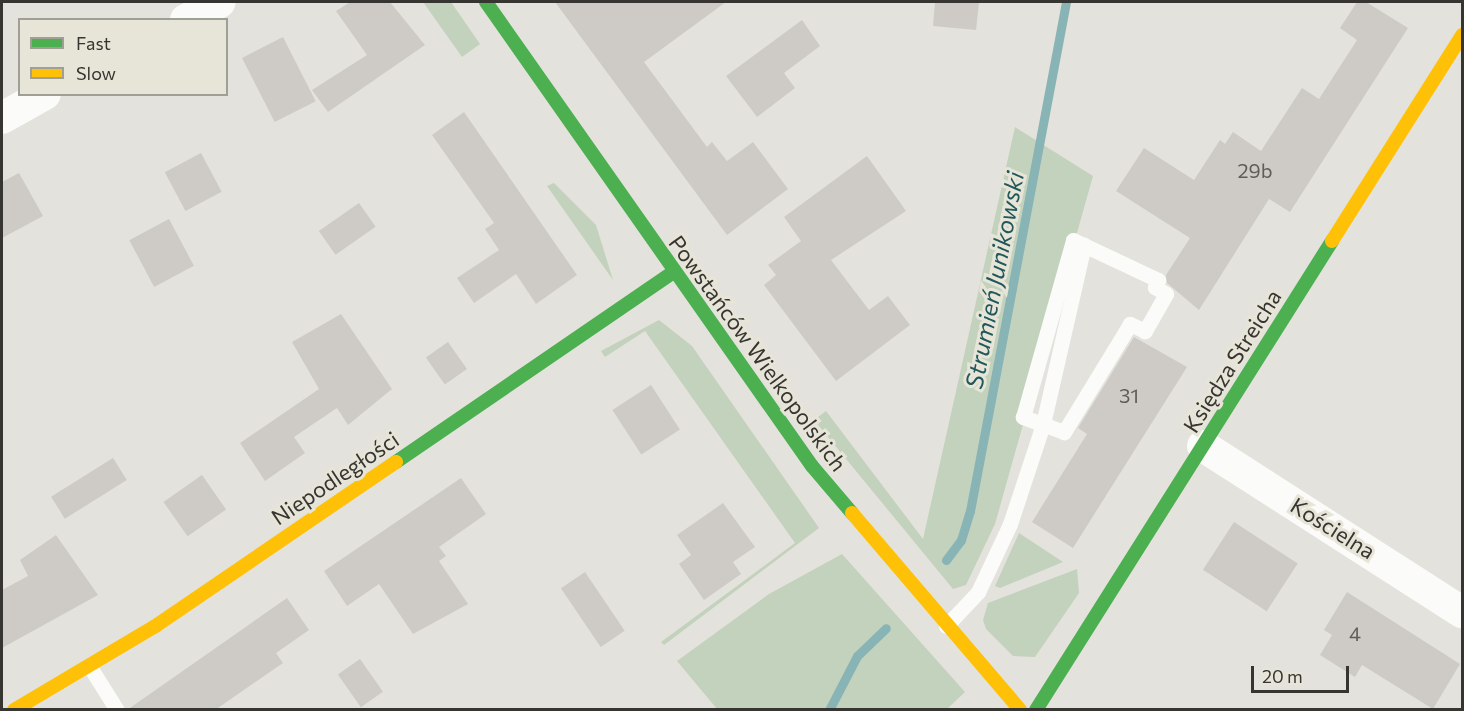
<!DOCTYPE html>
<html>
<head>
<meta charset="utf-8">
<style>
	body { margin:0 }
	#map { position:relative; width:1464px; height:711px; overflow:hidden; background:#e4e2dc; font-family:Commissioner,sans-serif }
	div>[style] { position:absolute }
	.green>* { inset:0; background:#c3d2bd }
	.stream>* { height:9px; margin:-4.5px; padding:0 4.5px; transform-origin:4.5px; border-radius:4.5px; background:#88b4b5 }
	.building>* { inset:0; background:#cecbc7; transform-origin:0 0 }
	.lane>* { height:15px; margin:-7.5px; padding:0 7.5px; transform-origin:7.5px; border-radius:7.5px; background:#fbfbfa }
	.street>* { height:32px; margin:-16px; padding:0 16px; transform-origin:16px; border-radius:16px; background:#fbfbfa }
	.fast>* { height:14px; margin:-7px; padding:0 7px; transform-origin:7px; border-radius:7px; background:#4caf50 }
	.slow>* { height:14px; margin:-7px; padding:0 7px; transform-origin:7px; border-radius:7px; background:#ffc107 }
	span { translate:-50% -50%; white-space:nowrap; text-align:center; line-height:1.15; -webkit-text-stroke:6px #e7e5d8; paint-order:stroke }
	.number-label { font-size:20px; color:#5e5d59 }
	.number-label span { -webkit-text-stroke-width:0 }
	.street-label { font-size:22px; color:#363531 }
	.water-label { font-size:24px; color:#21585b; font-style:italic }
	.frame { position:absolute; inset:0; border:3px solid #363531; pointer-events:none }
	.legend { position:absolute; left:18px; top:18px; width:210px; height:78px; box-sizing:border-box; background:#e7e5d8; border:2px solid #a09f95; margin:0; padding:8px 10px; list-style:none; font-size:18px; color:#363531 }
	.legend li { display:flex; align-items:center; gap:12px; height:30px }
	.legend b { width:30px; border:2px solid #a09f95 }
	.scale { position:absolute; left:1251px; top:666px; width:98px; height:27px; box-sizing:border-box; border:3px solid #363531; border-top:0; padding-left:8px; font-size:18px; line-height:21px; white-space:nowrap; color:#363531; -webkit-text-stroke:4px #e7e5d8; paint-order:stroke }
</style>
</head>
<body>
<div id="map">
	<div class="green">
		<div style="clip-path:polygon(423px 2px,451px 2px,480px 44px,462px 57px)"></div>
		<div style="clip-path:polygon(1015px 127px,1093px 176px,995px 524px,966px 585px,953px 589px,814px 420px,826px 411px,923px 539px)"></div>
		<div style="clip-path:polygon(554px 183px,596px 225px,613px 280px,547px 186px)"></div>
		<div style="clip-path:polygon(659px 320px,692px 346px,819px 528px,664px 645px,661px 642px,795px 543px,645px 331px,605px 357px,601px 351px)"></div>
		<div style="clip-path:polygon(1019px 533px,1063px 562px,1000px 588px,995px 586px)"></div>
		<div style="clip-path:polygon(842px 554px,965px 692px,947px 709px,717px 709px,677px 661px,769px 594px)"></div>
		<div style="clip-path:polygon(1077px 569px,1079px 593px,1035px 657px,1013px 656px,986px 629px,983px 620px,988px 603px)"></div>
	</div>
	<div class="stream">
		<div style="left:946px;top:560px;width:25px;rotate:-53deg"></div>
		<div style="left:961px;top:540px;width:30px;rotate:-73deg"></div>
		<div style="left:970px;top:511px;width:518px;rotate:-79.32deg"></div>
		<div style="left:829px;top:710px;width:61px;rotate:-62.6deg"></div>
		<div style="left:857px;top:656px;width:40px;rotate:-44deg"></div>
	</div>
	<div class="building">
		<div style="clip-path:polygon(350px 2px,390px 2px,425px 45px,328px 112px,312px 90px,367px 55px,336px 11px)"></div>
		<div style="clip-path:polygon(555px 2px,726px 2px,644px 62px,707px 147px,712px 142px,727px 161px,753px 142px,788px 189px,727px 235px)"></div>
		<div style="clip-path:polygon(935px 2px,979px 2px,976px 30px,933px 26px)"></div>
		<div style="clip-path:polygon(1357px 2px,1366px 2px,1408px 28px,1290px 212px,1269px 199px,1199px 310px,1167px 283px,1166px 275px,1190px 238px,1116px 191px,1144px 148px,1194px 180px,1220px 140px,1225px 144px,1233px 132px,1261px 151px,1302px 88px,1319px 99px,1357px 40px,1340px 28px)"></div>
		<div style="clip-path:polygon(802px 20px,820px 46px,784px 73px,795px 88px,757px 117px,726px 76px)"></div>
		<div style="left:283px;top:37px;width:72px;height:46px;rotate:63deg"></div>
		<div style="clip-path:polygon(464px 112px,577px 275px,536px 304px,516px 274px,474px 303px,457px 278px,499px 250px,485px 229px,494px 223px,432px 135px)"></div>
		<div style="left:201px;top:153px;width:44px;height:41px;rotate:62deg"></div>
		<div style="clip-path:polygon(867px 156px,906px 211px,831px 260px,869px 310px,888px 296px,910px 325px,836px 381px,764px 285px,776px 275px,768px 265px,801px 241px,784px 217px)"></div>
		<div style="clip-path:polygon(19px 173px,43px 216px,2px 238px,2px 182px)"></div>
		<div style="left:359px;top:203px;width:29px;height:49px;rotate:55deg"></div>
		<div style="left:169px;top:219px;width:53px;height:45px;rotate:62deg"></div>
		<div style="clip-path:polygon(341px 314px,392px 389px,348px 425px,337px 408px,294px 437px,305px 453px,265px 481px,240px 443px,319px 389px,292px 342px)"></div>
		<div style="clip-path:polygon(1134px 337px,1187px 367px,1073px 548px,1032px 522px,1087px 434px,1078px 428px)"></div>
		<div style="left:448px;top:342px;width:33px;height:27px;rotate:55deg"></div>
		<div style="left:651px;top:385px;width:53px;height:46px;rotate:57deg"></div>
		<div style="left:113px;top:458px;width:26px;height:73px;rotate:58deg"></div>
		<div style="left:202px;top:475px;width:42px;height:47px;rotate:55deg"></div>
		<div style="clip-path:polygon(461px 478px,486px 514px,439px 547px,446px 556px,439px 561px,468px 604px,413px 634px,379px 584px,347px 606px,324px 571px)"></div>
		<div style="clip-path:polygon(723px 503px,755px 547px,733px 562px,741px 574px,704px 600px,679px 564px,691px 555px,677px 535px)"></div>
		<div style="left:1234px;top:522px;width:76px;height:57px;rotate:33deg"></div>
		<div style="clip-path:polygon(56px 535px,98px 595px,2px 648px,2px 590px,28px 576px,20px 560px)"></div>
		<div style="left:585px;top:572px;width:71px;height:29px;rotate:56deg"></div>
		<div style="clip-path:polygon(1347px 592px,1460px 664px,1433px 709px,1362px 665px,1355px 677px,1320px 655px,1332px 635px,1324px 630px)"></div>
		<div style="clip-path:polygon(287px 598px,309px 630px,276px 653px,283px 663px,267px 674px,215px 710px,127px 710px)"></div>
		<div style="left:360px;top:659px;width:40px;height:27px;rotate:55deg"></div>
	</div>
	<div class="lane">
		<div style="left:1073px;top:240px;width:94px;rotate:25.2deg"></div>
		<div style="left:1158px;top:280px;width:8px;rotate:113deg"></div>
		<div style="left:1155px;top:287px;width:13px;rotate:32deg"></div>
		<div style="left:1166px;top:294px;width:43px;rotate:119.6deg"></div>
		<div style="left:1145px;top:331px;width:17px;rotate:-155deg"></div>
		<div style="left:1130px;top:324px;width:127px;rotate:121.4deg"></div>
		<div style="left:1064px;top:432px;width:44px;rotate:-159.9deg"></div>
		<div style="left:1023px;top:417px;width:184px;rotate:-74.2deg"></div>
		<div style="left:946px;top:626px;width:47px;rotate:-46.7deg"></div>
		<div style="left:978px;top:592px;width:75px;rotate:-64.8deg"></div>
		<div style="left:1010px;top:524px;width:105px;rotate:-71.7deg"></div>
		<div style="left:1043px;top:424px;width:184px;rotate:-77.1deg"></div>
		<div style="left:90px;top:667px;width:51px;rotate:57.9deg"></div>
	</div>
	<div class="street">
		<div style="left:186px;top:20px;width:38px;rotate:-28deg"></div>
		<div style="left:2px;top:118px;width:49px;rotate:-29.2deg"></div>
		<div style="left:1203px;top:446px;width:308px;rotate:32.7deg"></div>
	</div>
	<div class="fast">
		<div style="left:486px;top:2px;width:567px;rotate:54.91deg"></div>
		<div style="left:812px;top:466px;width:62px;rotate:49.6deg"></div>
		<div style="left:396px;top:462px;width:337px;rotate:-34.4deg"></div>
		<div style="left:1036px;top:710px;width:555px;rotate:-57.74deg"></div>
	</div>
	<div class="slow">
		<div style="left:1332px;top:241px;width:244px;rotate:-57.7deg"></div>
		<div style="left:852px;top:513px;width:259px;rotate:49.5deg"></div>
		<div style="left:14px;top:710px;width:163px;rotate:-30.7deg"></div>
		<div style="left:154px;top:627px;width:293px;rotate:-34.3deg"></div>
	</div>
	<div class="number-label">
		<span style="left:1255px;top:170px">29b</span>
		<span style="left:1129px;top:395px">31</span>
		<span style="left:1355px;top:633px">4</span>
	</div>
	<div class="street-label">
		<span style="left:758px;top:353px;rotate:54deg">Powstańców Wielkopolskich</span>
		<span style="left:1232px;top:361px;rotate:-58deg">Księdza Streicha</span>
		<span style="left:335px;top:478px;rotate:-34deg">Niepodległości</span>
		<span style="left:1333px;top:528px;rotate:32deg">Kościelna</span>
	</div>
	<div class="water-label">
		<span style="left:994px;top:280px;rotate:-79deg">Strumień Junikowski</span>
	</div>
	<div class="frame"></div>
	<ul class="legend">
	<li><b style="height:8px;background:#4caf50"></b>Fast</li>
	<li><b style="height:8px;background:#ffc107"></b>Slow</li>
	</ul>
	<div class="scale">20 m</div>
</div>
</body>
</html>
